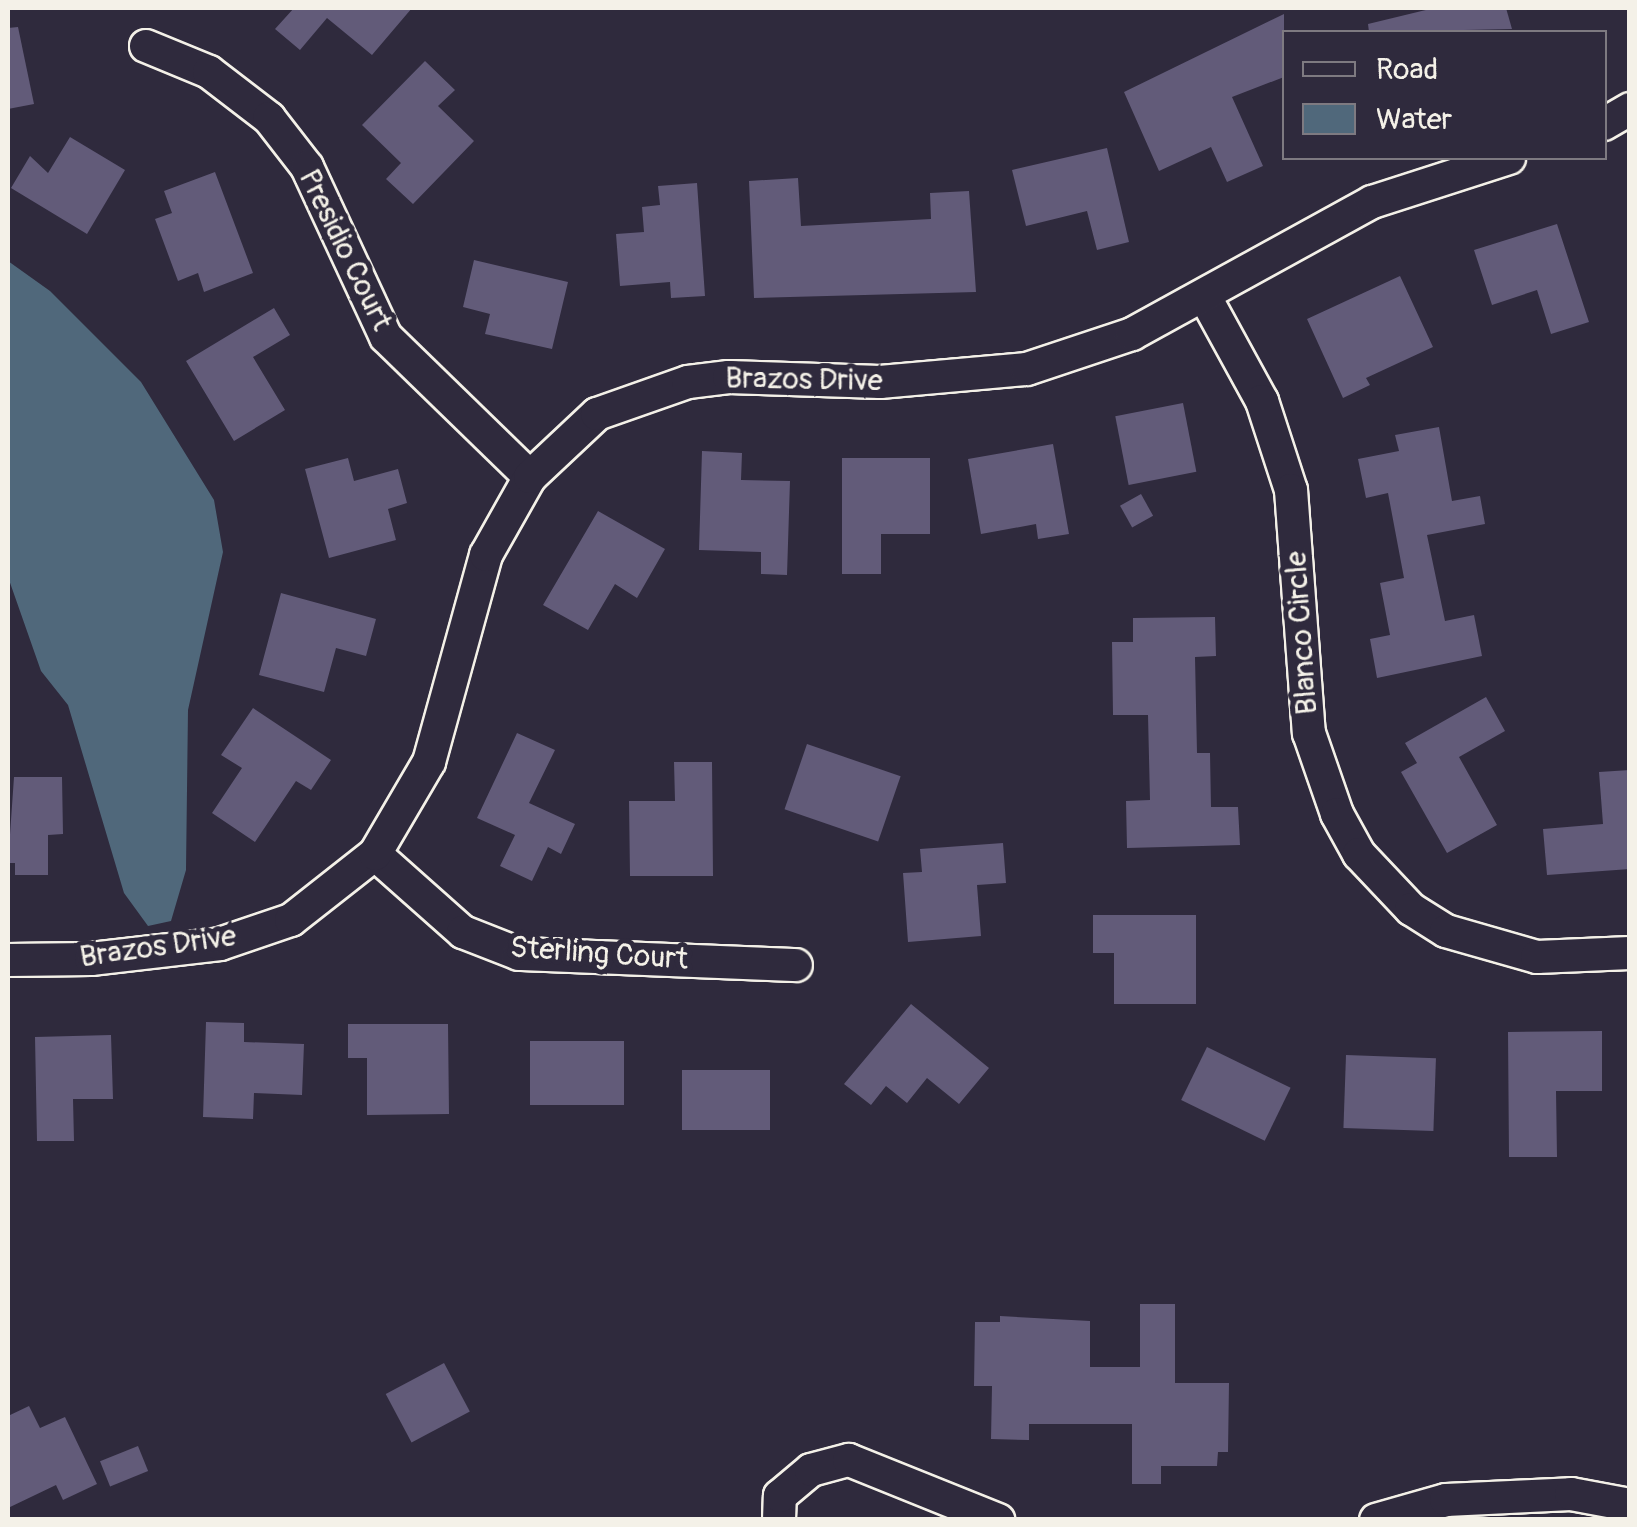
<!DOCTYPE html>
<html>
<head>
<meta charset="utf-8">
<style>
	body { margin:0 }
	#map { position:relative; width:1637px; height:1527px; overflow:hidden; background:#2f2a3d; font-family:Pangolin,sans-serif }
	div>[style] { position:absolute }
	.water>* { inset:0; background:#50687b }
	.building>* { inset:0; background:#625b79; transform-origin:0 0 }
	.roads { filter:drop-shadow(2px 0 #f4f1e8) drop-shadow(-2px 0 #f4f1e8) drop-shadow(0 2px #f4f1e8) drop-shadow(0 -2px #f4f1e8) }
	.minor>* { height:32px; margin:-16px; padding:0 16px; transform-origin:16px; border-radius:16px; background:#2f2a3d }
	span { translate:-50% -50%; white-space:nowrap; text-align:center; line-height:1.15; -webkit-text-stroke:10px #2f2a3d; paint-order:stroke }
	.street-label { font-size:30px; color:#f4f1e8 }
	.frame { position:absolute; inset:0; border:10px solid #f4f1e8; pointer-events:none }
	.legend { position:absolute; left:1282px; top:30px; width:325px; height:130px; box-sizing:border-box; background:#2f2a3d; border:2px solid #7e7a81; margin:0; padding:12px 18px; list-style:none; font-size:30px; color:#f4f1e8 }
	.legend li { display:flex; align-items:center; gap:20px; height:50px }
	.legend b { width:50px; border:2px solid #7e7a81 }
</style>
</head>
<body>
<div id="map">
	<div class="water">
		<div style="clip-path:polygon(8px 261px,50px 291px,141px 382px,214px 500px,223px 552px,188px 710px,186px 870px,171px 921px,148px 926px,124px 893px,68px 705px,41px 671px,8px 577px)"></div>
	</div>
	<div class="building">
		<div style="clip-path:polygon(294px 8px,412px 8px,372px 55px,327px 18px,300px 50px,275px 29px)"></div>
		<div style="clip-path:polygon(1434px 8px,1506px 8px,1512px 29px,1369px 32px,1368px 24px)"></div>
		<div style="clip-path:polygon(1284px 14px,1284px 77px,1232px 97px,1263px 166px,1227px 182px,1211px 147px,1159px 171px,1124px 92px)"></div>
		<div style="clip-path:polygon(18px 27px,34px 104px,8px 109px,8px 28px)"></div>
		<div style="clip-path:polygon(425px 61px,455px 90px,438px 106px,474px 141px,413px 204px,386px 179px,401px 163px,362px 125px)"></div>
		<div style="clip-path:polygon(70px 137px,125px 170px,87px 234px,11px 188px,30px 156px,48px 173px)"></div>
		<div style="clip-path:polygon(1107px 148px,1129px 242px,1097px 250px,1087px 211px,1026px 226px,1012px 170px)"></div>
		<div style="clip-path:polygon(215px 172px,253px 273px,204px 292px,198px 273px,178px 281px,155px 219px,172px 213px,164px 191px)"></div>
		<div style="clip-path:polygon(798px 178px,801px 226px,931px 219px,930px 193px,969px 191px,976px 292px,754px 298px,749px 181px)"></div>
		<div style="clip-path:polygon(697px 183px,705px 296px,671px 298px,670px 282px,620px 286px,616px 234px,644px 232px,642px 207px,660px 205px,658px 186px)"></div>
		<div style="clip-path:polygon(1557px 224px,1589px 322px,1551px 334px,1537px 290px,1492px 305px,1474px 250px)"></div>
		<div style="clip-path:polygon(474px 260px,568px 282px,552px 349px,485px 334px,490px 314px,463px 307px)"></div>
		<div style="clip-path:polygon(1400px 276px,1433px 347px,1366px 378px,1370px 385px,1343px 398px,1307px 319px)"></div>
		<div style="clip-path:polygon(274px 308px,290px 335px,253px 357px,285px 410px,234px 441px,186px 361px)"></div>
		<div style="left:1183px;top:403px;width:70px;height:69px;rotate:79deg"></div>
		<div style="clip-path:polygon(1439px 427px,1452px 501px,1480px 496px,1485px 524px,1427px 535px,1445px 621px,1474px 615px,1482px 656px,1377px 678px,1370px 639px,1390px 635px,1380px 583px,1404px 578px,1388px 493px,1366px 498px,1358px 459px,1399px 451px,1395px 435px)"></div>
		<div style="clip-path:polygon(1053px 444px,1069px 534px,1038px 539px,1036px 524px,981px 534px,968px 459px)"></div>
		<div style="clip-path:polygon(702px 451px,742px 453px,741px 480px,790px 481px,787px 575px,761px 574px,761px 552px,699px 550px)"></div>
		<div style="clip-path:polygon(348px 458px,354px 481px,398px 469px,407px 503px,388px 509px,396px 540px,329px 558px,305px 469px)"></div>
		<div style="clip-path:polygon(842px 458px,930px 458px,930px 534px,881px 534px,881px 574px,842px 574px)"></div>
		<div style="left:1141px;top:494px;width:25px;height:24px;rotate:61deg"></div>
		<div style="clip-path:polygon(598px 511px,665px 549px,637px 598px,615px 584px,588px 630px,543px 605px)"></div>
		<div style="clip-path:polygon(281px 593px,376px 619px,366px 656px,336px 648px,324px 692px,259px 675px)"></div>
		<div style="clip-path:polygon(1215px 617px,1216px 656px,1195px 657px,1197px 753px,1210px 753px,1211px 807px,1238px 807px,1240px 845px,1127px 848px,1126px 801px,1150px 800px,1148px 715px,1113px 715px,1112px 642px,1133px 642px,1133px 618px)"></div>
		<div style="clip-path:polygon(1486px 697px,1505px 731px,1459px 757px,1497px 825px,1447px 853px,1401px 772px,1417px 763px,1405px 743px)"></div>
		<div style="clip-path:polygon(253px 708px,331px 760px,311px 790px,296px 781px,255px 842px,212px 813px,242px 768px,221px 755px)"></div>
		<div style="clip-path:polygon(517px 733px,555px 750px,529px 803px,575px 824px,561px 854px,548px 847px,532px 881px,500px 866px,515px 835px,477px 818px)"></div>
		<div style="left:807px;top:744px;width:99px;height:69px;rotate:19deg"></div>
		<div style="clip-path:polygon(674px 762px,712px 762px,713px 876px,630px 876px,629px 801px,675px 801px)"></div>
		<div style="clip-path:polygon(1630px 770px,1630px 869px,1547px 875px,1543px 829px,1603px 824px,1599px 772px)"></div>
		<div style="clip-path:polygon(14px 777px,62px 777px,63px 834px,48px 835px,48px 875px,15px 875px,15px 863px,8px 863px)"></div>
		<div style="clip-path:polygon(1003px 843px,1006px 883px,977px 885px,981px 936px,908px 942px,903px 873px,922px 872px,920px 849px)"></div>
		<div style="clip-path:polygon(1093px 915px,1196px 915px,1196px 1004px,1114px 1004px,1114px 953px,1093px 953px)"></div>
		<div style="clip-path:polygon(911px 1004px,989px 1068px,959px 1104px,927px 1078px,907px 1103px,886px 1086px,871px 1105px,844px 1084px)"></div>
		<div style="clip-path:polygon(206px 1022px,244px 1023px,244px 1042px,304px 1044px,302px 1095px,254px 1093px,253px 1119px,203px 1117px)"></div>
		<div style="clip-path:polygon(348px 1024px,448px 1024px,449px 1114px,367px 1115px,367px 1058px,348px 1058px)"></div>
		<div style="clip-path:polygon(1602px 1031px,1602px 1091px,1556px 1091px,1557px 1157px,1509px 1157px,1508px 1032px)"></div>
		<div style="clip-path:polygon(111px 1035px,113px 1099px,73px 1099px,74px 1141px,37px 1141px,35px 1037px)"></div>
		<div style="left:530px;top:1041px;width:94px;height:64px"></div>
		<div style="left:1207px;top:1047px;width:93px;height:59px;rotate:26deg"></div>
		<div style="left:1346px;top:1055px;width:90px;height:73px;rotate:2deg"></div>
		<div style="left:682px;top:1070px;width:88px;height:60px"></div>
		<div style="clip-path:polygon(1140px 1304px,1175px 1304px,1175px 1383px,1229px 1383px,1228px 1452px,1218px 1452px,1217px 1466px,1161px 1466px,1161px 1484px,1132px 1484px,1132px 1424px,1029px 1424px,1029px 1440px,991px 1439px,992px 1386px,974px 1386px,975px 1322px,1000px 1322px,1000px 1316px,1090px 1321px,1090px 1367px,1140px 1367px)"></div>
		<div style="left:444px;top:1363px;width:55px;height:66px;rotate:62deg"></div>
		<div style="clip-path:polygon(29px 1406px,40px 1428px,65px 1417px,97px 1484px,63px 1500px,56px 1485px,8px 1508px,8px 1416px)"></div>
		<div style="left:138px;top:1446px;width:27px;height:41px;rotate:68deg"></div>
	</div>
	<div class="roads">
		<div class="minor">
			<div style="left:146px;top:46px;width:68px;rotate:22.4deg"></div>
			<div style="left:209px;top:72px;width:76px;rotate:37.5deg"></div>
			<div style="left:269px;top:118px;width:62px;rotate:52.2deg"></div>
			<div style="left:307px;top:167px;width:187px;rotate:65.1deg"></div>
			<div style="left:386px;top:337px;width:201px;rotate:44.2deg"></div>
			<div style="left:1604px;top:124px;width:30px;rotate:-30deg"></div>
			<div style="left:1205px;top:297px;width:119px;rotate:61.3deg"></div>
			<div style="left:1262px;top:401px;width:94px;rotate:72deg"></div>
			<div style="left:1291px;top:490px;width:244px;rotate:85.8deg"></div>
			<div style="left:1309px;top:733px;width:86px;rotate:70.9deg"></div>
			<div style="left:1337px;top:814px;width:46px;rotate:61.2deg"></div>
			<div style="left:1359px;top:854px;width:76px;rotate:46.6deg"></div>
			<div style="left:1411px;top:909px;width:41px;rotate:32.2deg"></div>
			<div style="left:1446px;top:931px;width:95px;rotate:15.9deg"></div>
			<div style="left:1537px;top:957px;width:93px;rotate:-2.5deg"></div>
			<div style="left:375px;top:854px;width:118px;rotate:41.6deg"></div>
			<div style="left:463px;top:932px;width:60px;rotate:21.4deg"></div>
			<div style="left:519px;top:954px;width:277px;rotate:2.3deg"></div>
			<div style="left:8px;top:960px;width:83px;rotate:-0.7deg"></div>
			<div style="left:91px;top:959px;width:130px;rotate:-6.6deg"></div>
			<div style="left:220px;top:944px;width:75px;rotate:-18.7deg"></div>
			<div style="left:291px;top:920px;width:107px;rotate:-38.2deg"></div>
			<div style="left:375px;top:854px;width:107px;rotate:-59.6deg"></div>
			<div style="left:429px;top:762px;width:215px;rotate:-74.6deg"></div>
			<div style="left:486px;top:555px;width:90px;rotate:-60.6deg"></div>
			<div style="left:530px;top:477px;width:92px;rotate:-43.2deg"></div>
			<div style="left:597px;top:414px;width:96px;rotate:-19.4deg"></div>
			<div style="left:688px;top:382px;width:41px;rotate:-7deg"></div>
			<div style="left:729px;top:377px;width:151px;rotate:1.9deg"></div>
			<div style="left:880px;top:382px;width:148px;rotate:-5.1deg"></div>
			<div style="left:1027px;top:369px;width:111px;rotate:-18.4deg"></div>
			<div style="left:1132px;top:334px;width:274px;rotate:-28.8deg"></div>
			<div style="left:1372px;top:202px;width:144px;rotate:-17.8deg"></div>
			<div style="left:779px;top:1520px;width:24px;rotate:-88deg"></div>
			<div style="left:780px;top:1496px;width:40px;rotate:-40deg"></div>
			<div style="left:811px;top:1470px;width:39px;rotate:-15deg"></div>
			<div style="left:849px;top:1460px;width:161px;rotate:21.9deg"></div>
			<div style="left:1376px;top:1520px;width:73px;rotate:-15.9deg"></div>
			<div style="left:1446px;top:1500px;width:125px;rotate:-2.7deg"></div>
			<div style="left:1571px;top:1494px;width:60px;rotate:10.6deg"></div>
		</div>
	</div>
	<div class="street-label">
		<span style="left:345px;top:250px;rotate:64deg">Presidio Court</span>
		<span style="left:804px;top:380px;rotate:1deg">Brazos Drive</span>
		<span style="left:1302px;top:633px;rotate:-94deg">Blanco Circle</span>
		<span style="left:158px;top:947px;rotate:-8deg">Brazos Drive</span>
		<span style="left:599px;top:954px;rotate:4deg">Sterling Court</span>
	</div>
	<div class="frame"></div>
	<ul class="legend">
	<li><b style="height:12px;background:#2f2a3d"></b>Road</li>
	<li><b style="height:28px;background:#50687b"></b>Water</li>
	</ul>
</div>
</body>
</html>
